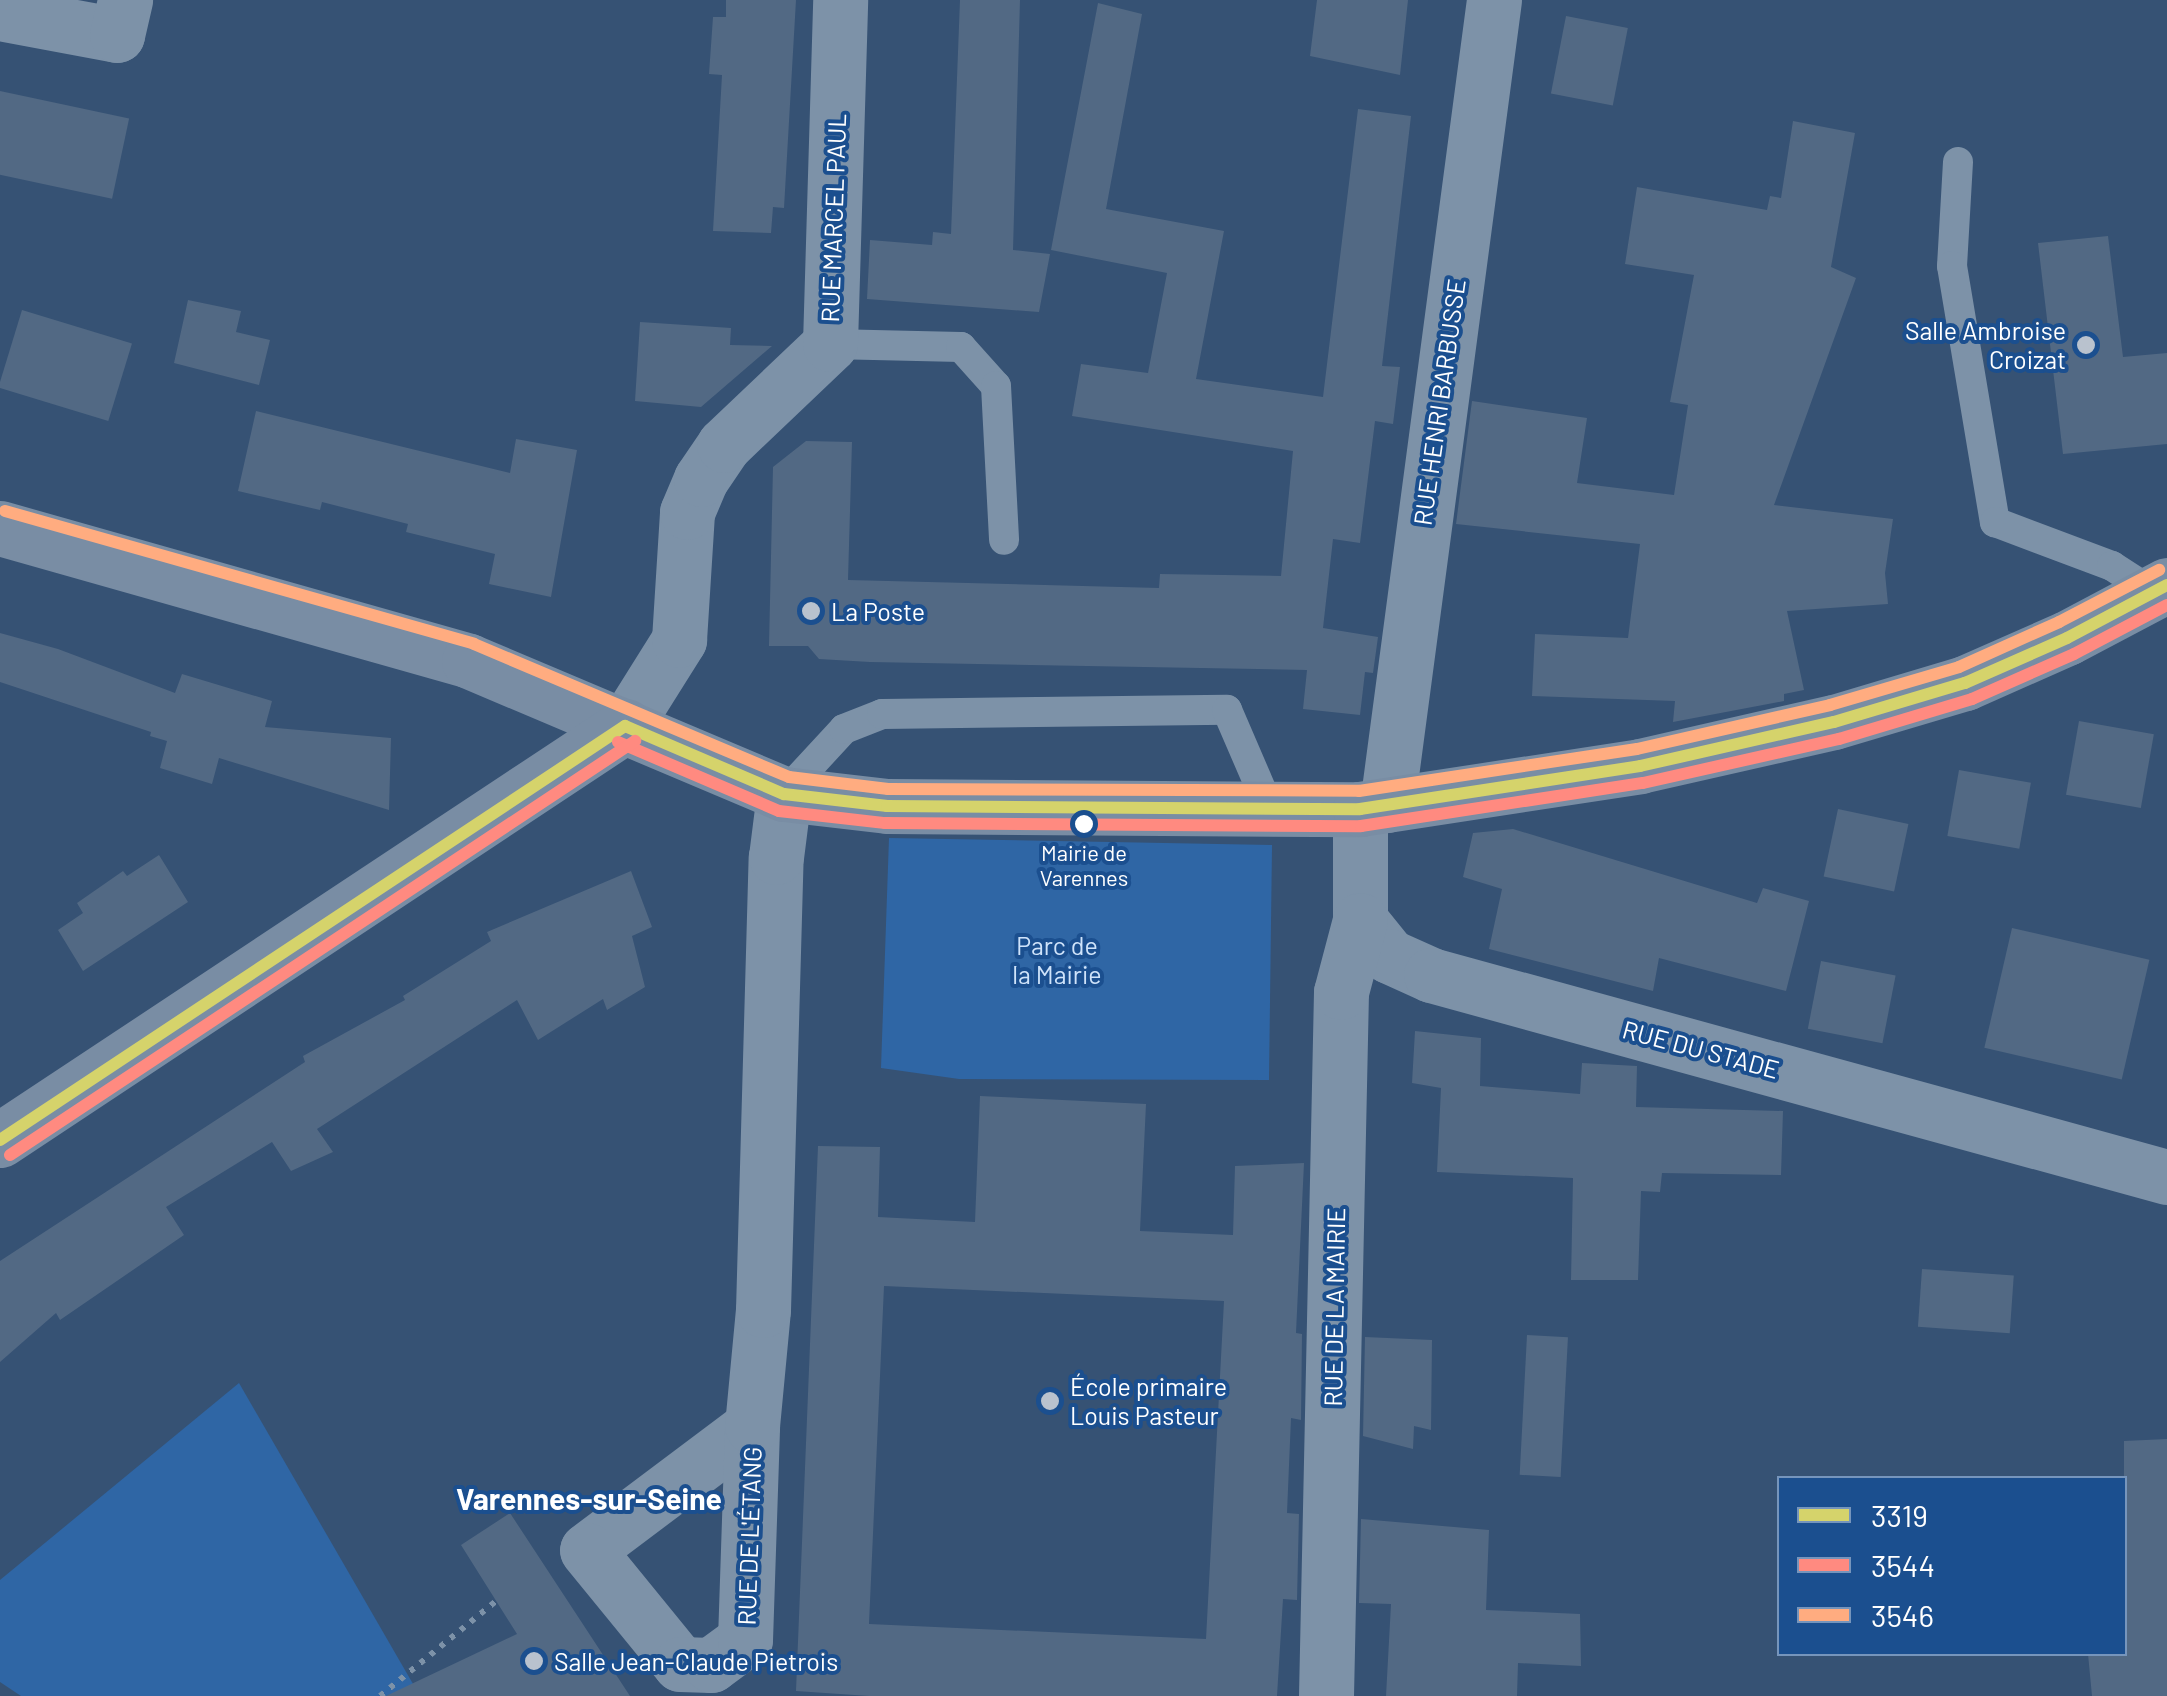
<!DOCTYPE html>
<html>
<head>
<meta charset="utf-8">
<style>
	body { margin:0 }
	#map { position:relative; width:2167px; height:1696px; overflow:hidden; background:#365274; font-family:Barlow,sans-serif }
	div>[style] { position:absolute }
	.green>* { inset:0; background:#2f66a5 }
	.building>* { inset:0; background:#526984; transform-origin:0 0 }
	.path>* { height:6px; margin-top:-3px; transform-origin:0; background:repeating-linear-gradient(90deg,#7d92a8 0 5px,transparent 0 13px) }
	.lane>* { height:30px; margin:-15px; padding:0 15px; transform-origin:15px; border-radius:15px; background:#7d92a8 }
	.street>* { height:55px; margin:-27.5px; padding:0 27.5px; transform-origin:27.5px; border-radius:27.5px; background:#7d92a8 }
	.secondary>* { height:55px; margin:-27.5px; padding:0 27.5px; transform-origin:27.5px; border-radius:27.5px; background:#798da4 }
	.bus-1>* { height:12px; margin:-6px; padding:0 6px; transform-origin:6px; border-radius:6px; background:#d5d36b }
	.bus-2>* { height:12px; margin:-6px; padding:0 6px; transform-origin:6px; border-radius:6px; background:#ff8a80 }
	.bus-3>* { height:12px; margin:-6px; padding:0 6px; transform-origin:6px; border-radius:6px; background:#ffac80 }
	.dots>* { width:28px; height:28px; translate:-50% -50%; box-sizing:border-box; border:5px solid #1b4f8f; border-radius:50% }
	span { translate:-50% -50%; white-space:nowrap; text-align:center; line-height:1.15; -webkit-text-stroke:8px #1b4f8f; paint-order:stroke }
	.bus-label { font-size:22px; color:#fff }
	.street-label { font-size:25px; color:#fff }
	.poi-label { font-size:25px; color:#fff }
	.right { translate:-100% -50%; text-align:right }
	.left { translate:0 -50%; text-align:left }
	.park-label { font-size:25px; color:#cfe3fa }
	.quarter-label { font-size:30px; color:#fff; font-weight:700 }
	.legend { position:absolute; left:1777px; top:1476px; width:350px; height:180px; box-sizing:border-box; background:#1b4f8f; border:2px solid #7695bc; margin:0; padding:12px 18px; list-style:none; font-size:30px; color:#fff }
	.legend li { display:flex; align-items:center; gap:20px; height:50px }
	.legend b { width:50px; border:2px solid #7695bc }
</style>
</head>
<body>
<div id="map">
	<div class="green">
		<div style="clip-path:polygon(889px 838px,1272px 845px,1269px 1080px,959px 1079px,881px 1068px)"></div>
		<div style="clip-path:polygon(239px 1383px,420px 1696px,21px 1696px,0 1682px,0 1580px)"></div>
	</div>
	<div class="building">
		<div style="clip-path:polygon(726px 0,796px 0,784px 208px,773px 207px,771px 233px,713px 231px,722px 75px,709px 74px,713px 17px,726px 17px)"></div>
		<div style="clip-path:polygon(960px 0,1020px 0,1013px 250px,1050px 254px,1039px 312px,867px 299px,870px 240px,932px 245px,933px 232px,951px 234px)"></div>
		<div style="clip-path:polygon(1317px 0,1408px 0,1400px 75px,1310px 56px)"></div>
		<div style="clip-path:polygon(1098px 3px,1142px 14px,1106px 209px,1224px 231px,1196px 379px,1323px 397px,1358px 109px,1411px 116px,1382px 366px,1400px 367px,1393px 424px,1375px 421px,1360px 543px,1333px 539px,1323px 628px,1378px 637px,1373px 673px,1365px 672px,1360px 715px,1303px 709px,1307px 670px,870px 662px,819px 659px,808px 646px,769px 646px,773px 467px,806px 441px,852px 442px,848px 580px,1159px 588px,1160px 574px,1281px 576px,1293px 451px,1072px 416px,1081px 364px,1148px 373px,1167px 273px,1051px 250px)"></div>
		<div style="left:1566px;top:16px;width:63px;height:79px;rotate:11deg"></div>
		<div style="left:0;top:91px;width:132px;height:82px;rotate:12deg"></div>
		<div style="clip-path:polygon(1793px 121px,1855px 133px,1831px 267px,1856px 278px,1774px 505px,1893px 519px,1885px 573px,1888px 604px,1787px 611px,1804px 690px,1784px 694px,1784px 701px,1673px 722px,1675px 701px,1532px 696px,1535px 634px,1628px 638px,1640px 544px,1456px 524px,1472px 401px,1587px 418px,1577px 483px,1674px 495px,1688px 405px,1670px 402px,1694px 275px,1625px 264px,1637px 187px,1767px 210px,1770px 196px,1781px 198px)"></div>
		<div style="clip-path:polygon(2108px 236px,2123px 357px,2167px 353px,2167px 444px,2063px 454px,2038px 243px)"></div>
		<div style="clip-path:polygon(188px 300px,241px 311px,236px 332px,270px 340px,259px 385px,174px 363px)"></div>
		<div style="left:22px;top:310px;width:115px;height:81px;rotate:17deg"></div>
		<div style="clip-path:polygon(640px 322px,731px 328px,730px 345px,772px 346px,701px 407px,635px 401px)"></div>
		<div style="clip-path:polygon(256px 411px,510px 473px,516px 439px,577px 450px,551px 597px,489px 584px,495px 554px,406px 532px,408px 524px,322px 502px,320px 510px,238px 491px)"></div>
		<div style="clip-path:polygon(0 633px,58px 649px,175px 693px,182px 674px,272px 701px,265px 727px,391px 738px,389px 810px,219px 758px,212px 784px,160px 768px,167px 741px,150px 736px,151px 732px,0 682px)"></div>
		<div style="left:2079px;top:721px;width:76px;height:75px;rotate:10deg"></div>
		<div style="left:1959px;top:770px;width:73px;height:67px;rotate:10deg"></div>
		<div style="left:1838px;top:809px;width:72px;height:69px;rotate:12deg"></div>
		<div style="clip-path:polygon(1513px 829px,1757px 903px,1763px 888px,1809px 901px,1786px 991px,1659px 958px,1653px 991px,1489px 949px,1502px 889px,1463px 877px,1473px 833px)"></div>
		<div style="clip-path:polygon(159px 855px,188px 902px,83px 971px,58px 930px,83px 913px,77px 903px,123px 871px,127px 876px)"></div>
		<div style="clip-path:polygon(631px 871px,652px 927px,632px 936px,645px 987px,607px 1010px,603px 999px,538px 1040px,517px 1000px,317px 1129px,333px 1152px,291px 1171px,272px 1142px,166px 1207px,184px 1235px,60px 1320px,56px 1313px,0 1362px,0 1261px,305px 1062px,303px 1056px,405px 1000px,403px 996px,491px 941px,487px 932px)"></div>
		<div style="left:2012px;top:928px;width:141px;height:123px;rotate:13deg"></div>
		<div style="left:1821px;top:961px;width:76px;height:69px;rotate:11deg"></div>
		<div style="clip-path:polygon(1415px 1031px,1481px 1038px,1480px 1086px,1580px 1094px,1582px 1063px,1637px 1066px,1636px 1107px,1783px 1111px,1781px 1175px,1662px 1173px,1660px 1192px,1641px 1191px,1638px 1280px,1571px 1280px,1573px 1178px,1437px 1172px,1441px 1088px,1412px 1083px)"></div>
		<div style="clip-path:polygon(evenodd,980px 1096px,1146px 1104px,1140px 1231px,1233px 1235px,1235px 1166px,1304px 1163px,1296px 1333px,1302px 1334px,1301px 1420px,1291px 1418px,1287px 1513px,1299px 1514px,1297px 1600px,1283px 1599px,1277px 1696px,869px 1696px,796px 1691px,818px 1146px,880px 1147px,878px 1217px,975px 1222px,980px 1096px,884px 1286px,1224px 1301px,1206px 1639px,869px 1624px,884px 1286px)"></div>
		<div style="left:1922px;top:1269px;width:92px;height:58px;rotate:4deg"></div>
		<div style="left:1527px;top:1335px;width:41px;height:140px;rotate:3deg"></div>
		<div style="clip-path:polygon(1365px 1337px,1432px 1340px,1431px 1430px,1414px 1426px,1413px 1449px,1363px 1436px)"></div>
		<div style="clip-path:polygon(2167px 1439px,2167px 1696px,2092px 1696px,2088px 1654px,2124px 1654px,2124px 1441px)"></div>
		<div style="clip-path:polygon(510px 1513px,630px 1696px,386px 1696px,517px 1634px,461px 1545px)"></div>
		<div style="clip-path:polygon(1361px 1519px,1489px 1530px,1486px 1610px,1580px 1614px,1581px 1666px,1518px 1663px,1517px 1696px,1386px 1696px,1391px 1604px,1359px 1603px)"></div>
	</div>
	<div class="path">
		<div style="left:380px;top:1696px;width:150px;rotate:-39.3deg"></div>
	</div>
	<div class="lane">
		<div style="left:1958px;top:162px;width:104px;rotate:93.3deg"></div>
		<div style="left:1952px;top:266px;width:260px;rotate:80.5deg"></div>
		<div style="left:1995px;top:522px;width:125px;rotate:20.6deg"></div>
		<div style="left:2112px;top:566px;width:48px;rotate:33deg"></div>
		<div style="left:830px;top:344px;width:131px;rotate:1.3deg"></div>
		<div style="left:961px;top:347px;width:52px;rotate:48.1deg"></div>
		<div style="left:996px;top:386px;width:154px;rotate:87deg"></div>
		<div style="left:784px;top:794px;width:88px;rotate:-47.3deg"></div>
		<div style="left:844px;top:729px;width:41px;rotate:-21.5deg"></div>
		<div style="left:882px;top:714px;width:345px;rotate:-0.7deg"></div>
		<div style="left:1227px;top:710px;width:109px;rotate:66.7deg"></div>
	</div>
	<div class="street">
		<div style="left:0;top:13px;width:119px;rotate:10.6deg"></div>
		<div style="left:117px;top:35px;width:36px;rotate:-77deg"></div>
		<div style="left:625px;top:726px;width:102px;rotate:-57.9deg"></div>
		<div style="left:679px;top:640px;width:128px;rotate:-86.4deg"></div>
		<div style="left:687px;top:512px;width:36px;rotate:-67deg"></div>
		<div style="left:701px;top:479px;width:41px;rotate:-55.9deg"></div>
		<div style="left:724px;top:445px;width:146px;rotate:-43.6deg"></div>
		<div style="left:830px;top:344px;width:344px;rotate:-88.3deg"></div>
		<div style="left:1387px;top:805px;width:812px;rotate:-82.43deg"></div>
		<div style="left:1360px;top:809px;width:111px;rotate:90deg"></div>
		<div style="left:1360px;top:920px;width:46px;rotate:51.1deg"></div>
		<div style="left:1389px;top:956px;width:46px;rotate:24.3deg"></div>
		<div style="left:1431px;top:975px;width:763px;rotate:15.35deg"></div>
		<div style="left:752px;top:1426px;width:206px;rotate:143.1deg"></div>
		<div style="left:587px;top:1550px;width:147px;rotate:50.8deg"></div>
		<div style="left:680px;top:1664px;width:31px;rotate:2deg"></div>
		<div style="left:711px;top:1665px;width:42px;rotate:-36.3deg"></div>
		<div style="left:745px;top:1640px;width:214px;rotate:-88.1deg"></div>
		<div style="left:752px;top:1426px;width:117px;rotate:-84.6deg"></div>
		<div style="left:763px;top:1310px;width:453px;rotate:-88.4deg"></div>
		<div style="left:776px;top:857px;width:64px;rotate:-82.8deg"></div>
		<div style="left:1326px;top:1696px;width:704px;rotate:-88.78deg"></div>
		<div style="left:1341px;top:992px;width:74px;rotate:-75.2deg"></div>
	</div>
	<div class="secondary">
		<div style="left:0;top:528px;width:487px;rotate:15.8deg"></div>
		<div style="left:469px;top:661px;width:342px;rotate:22.9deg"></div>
		<div style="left:784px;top:794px;width:104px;rotate:6.6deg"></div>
		<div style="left:887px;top:806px;width:473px;rotate:0.4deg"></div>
		<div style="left:1360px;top:809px;width:283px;rotate:-8.7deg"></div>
		<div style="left:1640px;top:766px;width:199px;rotate:-12.8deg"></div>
		<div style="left:1834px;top:722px;width:137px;rotate:-16.6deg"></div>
		<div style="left:1965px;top:683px;width:111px;rotate:-23.8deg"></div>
		<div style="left:2067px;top:638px;width:113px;rotate:-27.9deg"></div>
		<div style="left:0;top:1140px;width:750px;rotate:-33.52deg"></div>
	</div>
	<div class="bus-1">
		<div style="left:625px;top:726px;width:173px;rotate:23.2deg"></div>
		<div style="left:784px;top:794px;width:104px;rotate:6.6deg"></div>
		<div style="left:887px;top:806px;width:473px;rotate:0.4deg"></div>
		<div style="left:1360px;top:809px;width:283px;rotate:-8.7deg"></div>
		<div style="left:1640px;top:766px;width:199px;rotate:-12.8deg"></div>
		<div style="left:1834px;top:722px;width:137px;rotate:-16.6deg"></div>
		<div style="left:1965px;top:683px;width:111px;rotate:-23.8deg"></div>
		<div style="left:2067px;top:638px;width:113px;rotate:-27.9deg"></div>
		<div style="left:0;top:1140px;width:750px;rotate:-33.52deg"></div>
	</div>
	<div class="bus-2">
		<div style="left:618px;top:742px;width:175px;rotate:23.2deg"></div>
		<div style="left:779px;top:811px;width:107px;rotate:6.5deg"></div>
		<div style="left:885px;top:823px;width:476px;rotate:0.4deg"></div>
		<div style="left:1361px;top:826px;width:285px;rotate:-8.7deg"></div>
		<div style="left:1643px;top:783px;width:201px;rotate:-12.7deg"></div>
		<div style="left:1839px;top:739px;width:139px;rotate:-16.7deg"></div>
		<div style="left:1972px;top:699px;width:111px;rotate:-23.8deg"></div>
		<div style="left:2074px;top:654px;width:105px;rotate:-27.8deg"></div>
		<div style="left:10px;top:1155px;width:750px;rotate:-33.52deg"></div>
	</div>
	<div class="bus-3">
		<div style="left:5px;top:511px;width:487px;rotate:15.8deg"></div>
		<div style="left:474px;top:644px;width:342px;rotate:22.9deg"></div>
		<div style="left:789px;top:777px;width:100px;rotate:6.9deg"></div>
		<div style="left:888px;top:789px;width:471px;rotate:0.2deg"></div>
		<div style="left:1359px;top:791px;width:281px;rotate:-8.6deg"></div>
		<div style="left:1637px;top:749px;width:198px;rotate:-12.8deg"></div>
		<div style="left:1830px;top:705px;width:134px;rotate:-16.4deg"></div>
		<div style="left:1959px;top:667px;width:110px;rotate:-24.2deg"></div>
		<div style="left:2059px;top:622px;width:113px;rotate:-27.5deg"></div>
	</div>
	<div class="dots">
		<div style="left:2086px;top:345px;background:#b9c2ce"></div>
		<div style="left:811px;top:611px;background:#b9c2ce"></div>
		<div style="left:1084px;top:824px;background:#fff"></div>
		<div style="left:1050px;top:1401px;background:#b9c2ce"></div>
		<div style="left:534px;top:1661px;background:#b9c2ce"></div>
	</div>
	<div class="bus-label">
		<span style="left:1084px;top:865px">Mairie de<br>Varennes</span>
	</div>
	<div class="street-label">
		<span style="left:833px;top:218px;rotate:-88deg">RUE MARCEL PAUL</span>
		<span style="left:1439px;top:402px;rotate:-82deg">RUE HENRI BARBUSSE</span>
		<span style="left:1701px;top:1049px;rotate:15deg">RUE DU STADE</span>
		<span style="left:1334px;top:1307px;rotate:-89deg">RUE DE LA MAIRIE</span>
		<span style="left:749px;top:1536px;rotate:-88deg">RUE DE L'ÉTANG</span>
	</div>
	<div class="poi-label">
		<span class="right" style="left:2066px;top:345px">Salle Ambroise<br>Croizat</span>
		<span class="left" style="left:831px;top:611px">La Poste</span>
		<span class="left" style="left:1070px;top:1401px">École primaire<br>Louis Pasteur</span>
		<span class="left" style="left:554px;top:1661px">Salle Jean-Claude Pietrois</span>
	</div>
	<div class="park-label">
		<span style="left:1057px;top:960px">Parc de<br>la Mairie</span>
	</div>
	<div class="quarter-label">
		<span style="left:589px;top:1498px">Varennes-sur-Seine</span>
	</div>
	<ul class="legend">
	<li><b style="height:12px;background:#d5d36b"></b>3319</li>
	<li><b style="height:12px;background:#ff8a80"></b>3544</li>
	<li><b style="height:12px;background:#ffac80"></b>3546</li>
	</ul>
</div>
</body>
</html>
